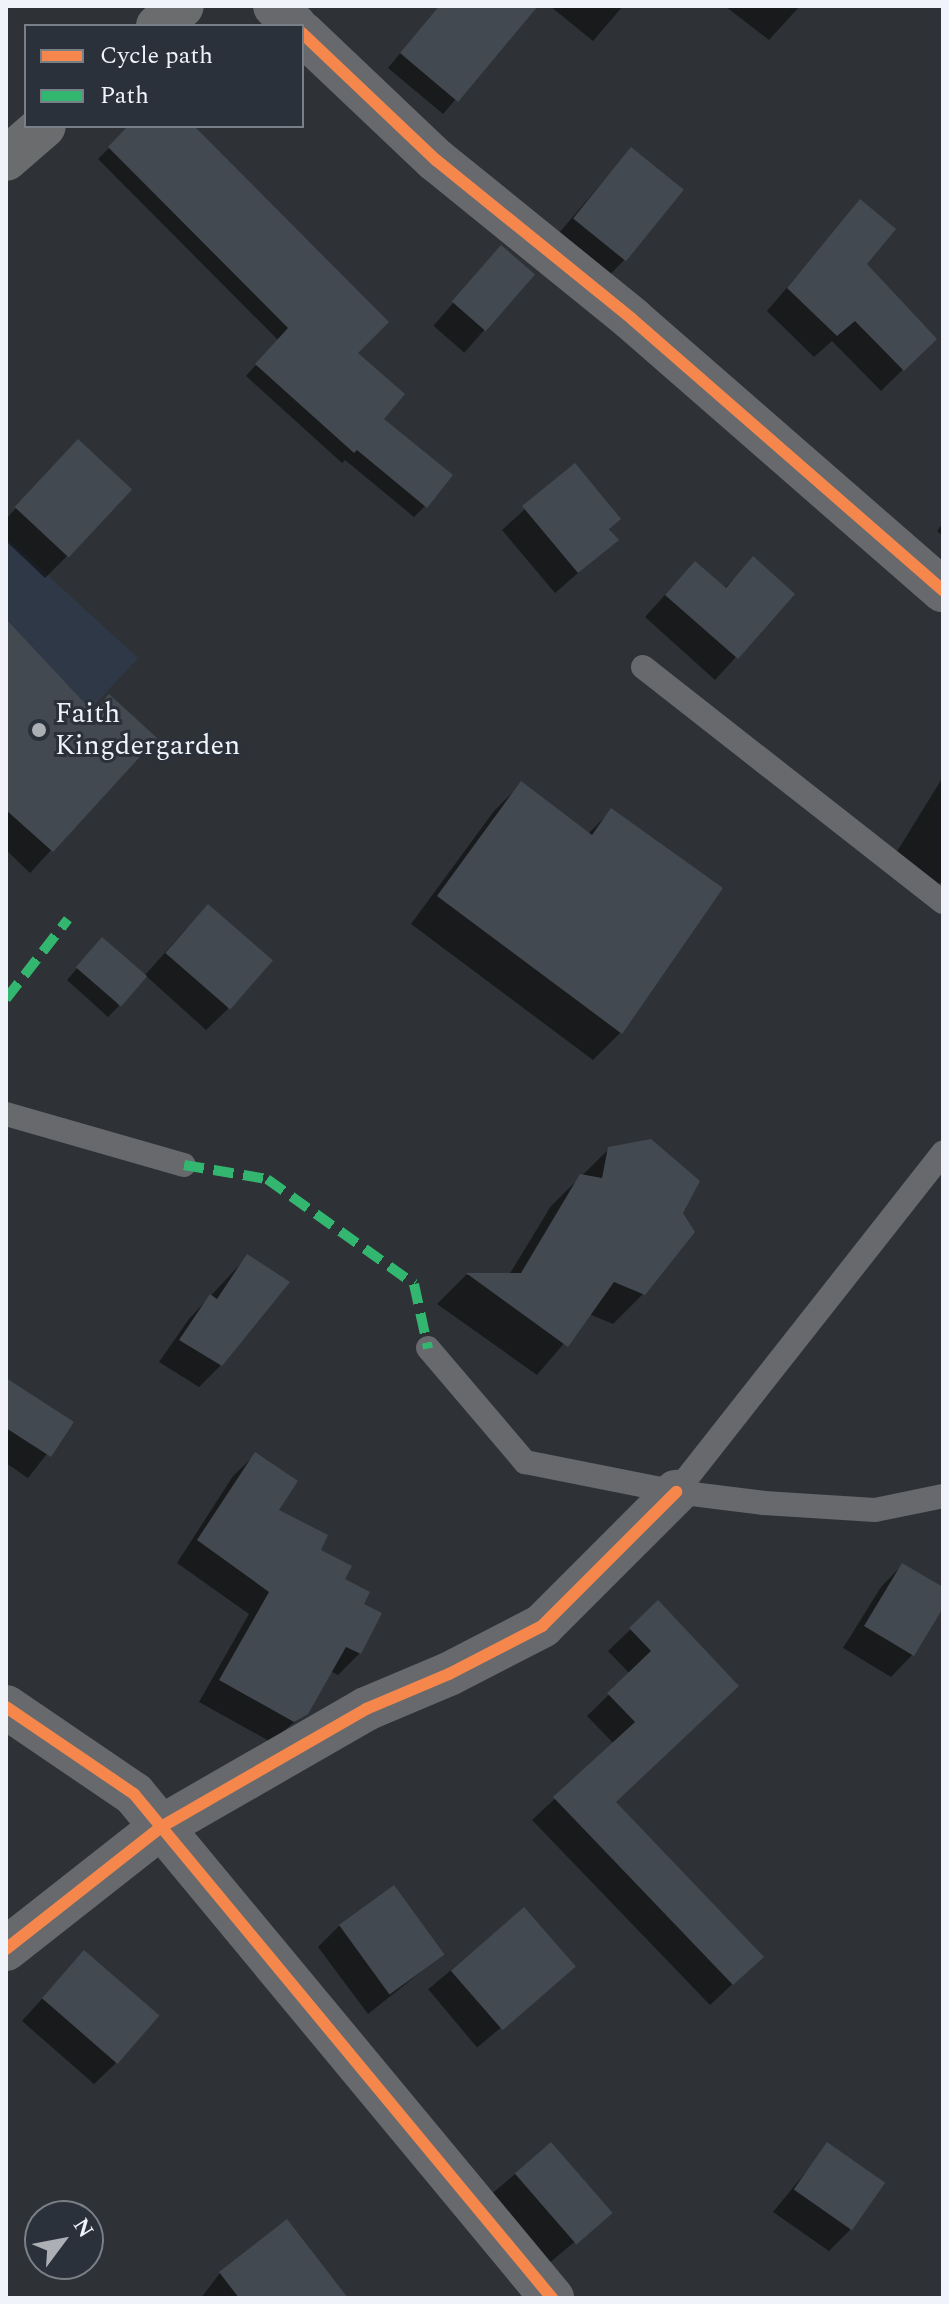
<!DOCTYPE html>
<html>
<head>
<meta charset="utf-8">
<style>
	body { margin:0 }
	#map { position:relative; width:949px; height:2304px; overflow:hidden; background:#2e3236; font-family:Spectral,serif }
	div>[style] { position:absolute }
	.built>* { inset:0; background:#2f3846 }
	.shadow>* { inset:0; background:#0007; transform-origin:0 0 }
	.building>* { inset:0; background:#434951; transform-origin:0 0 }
	.lane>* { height:24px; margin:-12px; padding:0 12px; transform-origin:12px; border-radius:12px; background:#67696c }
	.street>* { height:44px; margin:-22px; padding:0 22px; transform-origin:22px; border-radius:22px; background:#67696c }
	.secondary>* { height:44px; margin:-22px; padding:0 22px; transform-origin:22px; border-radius:22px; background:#6a6c6e }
	.quiet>* { height:10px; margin-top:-5px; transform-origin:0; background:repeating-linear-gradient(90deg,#33b770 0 20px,transparent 0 30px) }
	.cycleway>* { height:12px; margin:-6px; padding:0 6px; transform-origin:6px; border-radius:6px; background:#f5874c }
	.dots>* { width:22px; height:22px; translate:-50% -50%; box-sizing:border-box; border:4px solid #2a313a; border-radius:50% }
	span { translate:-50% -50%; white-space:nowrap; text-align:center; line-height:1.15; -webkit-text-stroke:6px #2a313a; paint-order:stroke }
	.poi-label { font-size:28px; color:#f0f4fa }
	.left { translate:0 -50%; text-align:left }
	.frame { position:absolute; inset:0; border:8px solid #f0f4fa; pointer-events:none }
	.legend { position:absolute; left:24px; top:24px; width:280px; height:104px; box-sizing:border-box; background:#2a313a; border:2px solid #797f87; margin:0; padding:10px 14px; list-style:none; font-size:24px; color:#f0f4fa }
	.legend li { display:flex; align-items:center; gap:16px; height:40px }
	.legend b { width:40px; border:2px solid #797f87 }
	.north { position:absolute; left:24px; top:2200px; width:80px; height:80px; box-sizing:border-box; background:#2a313a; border:2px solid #797f87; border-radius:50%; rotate:58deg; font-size:22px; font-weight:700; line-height:32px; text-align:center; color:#f0f4fa }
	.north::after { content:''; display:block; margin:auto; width:28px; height:36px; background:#acb0b5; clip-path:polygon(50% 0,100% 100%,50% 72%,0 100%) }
</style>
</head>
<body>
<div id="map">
	<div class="built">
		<div style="clip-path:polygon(6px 537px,138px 658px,6px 801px)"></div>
	</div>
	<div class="shadow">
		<div style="clip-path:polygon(439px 6px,535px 6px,443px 114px,388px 68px)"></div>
		<div style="clip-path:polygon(550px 6px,623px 6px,593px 41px)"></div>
		<div style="clip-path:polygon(725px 6px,800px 6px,769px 40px)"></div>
		<div style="clip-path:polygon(131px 126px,191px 126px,356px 353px,381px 419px,425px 506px,414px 517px,345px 460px,342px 463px,246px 376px,278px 340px,98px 159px)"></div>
		<div style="clip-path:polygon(631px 149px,625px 259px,604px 281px,553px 240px)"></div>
		<div style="clip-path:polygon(860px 202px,864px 265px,934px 339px,881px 391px,832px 341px,814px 357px,767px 311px)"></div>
		<div style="left:501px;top:248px;width:41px;height:103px;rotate:41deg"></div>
		<div style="clip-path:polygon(57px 463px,67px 556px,45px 578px,6px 541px,6px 519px)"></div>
		<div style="clip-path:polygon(574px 465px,616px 540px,555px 593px,502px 530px)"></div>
		<div style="clip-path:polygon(943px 523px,943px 536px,937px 531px)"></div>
		<div style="clip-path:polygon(753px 559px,792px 595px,715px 680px,645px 617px,674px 585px,724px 589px)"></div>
		<div style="clip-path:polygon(6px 622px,92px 714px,154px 738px,30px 873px,6px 850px)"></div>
		<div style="clip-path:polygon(943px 777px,943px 880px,931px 892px,888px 866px)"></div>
		<div style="clip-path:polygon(521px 784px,588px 834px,611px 811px,720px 888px,620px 1033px,593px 1060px,411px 924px,494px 811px)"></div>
		<div style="clip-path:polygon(187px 928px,228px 1009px,206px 1030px,145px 975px)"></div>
		<div style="clip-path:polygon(92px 951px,119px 1006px,108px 1017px,67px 980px)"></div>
		<div style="clip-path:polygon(609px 1149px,643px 1294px,613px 1324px,589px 1314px,537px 1375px,437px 1304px,466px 1275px,509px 1275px,551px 1206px)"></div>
		<div style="clip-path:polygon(248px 1256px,221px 1365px,199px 1387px,159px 1362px,189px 1319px)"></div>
		<div style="clip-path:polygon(6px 1380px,71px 1423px,28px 1478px,6px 1463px)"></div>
		<div style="clip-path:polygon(255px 1455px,276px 1510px,319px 1551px,361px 1604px,360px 1653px,338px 1675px,330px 1671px,306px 1712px,271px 1742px,199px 1702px,249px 1614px,177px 1563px,233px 1476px)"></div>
		<div style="clip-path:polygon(902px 1565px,943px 1590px,943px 1605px,912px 1655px,891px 1677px,843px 1648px,881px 1587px)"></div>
		<div style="clip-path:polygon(658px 1603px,736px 1686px,614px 1803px,739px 1978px,710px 2005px,532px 1820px,614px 1744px,587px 1716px,630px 1674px,608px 1651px)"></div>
		<div style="left:524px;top:1909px;width:76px;height:125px;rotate:50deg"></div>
		<div style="clip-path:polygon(340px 1925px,442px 1955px,368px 2014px,318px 1947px)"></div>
		<div style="clip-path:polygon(84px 1952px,116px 2063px,94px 2084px,22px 2021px)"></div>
		<div style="left:551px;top:2144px;width:90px;height:77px;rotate:50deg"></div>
		<div style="clip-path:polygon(828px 2145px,850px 2230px,829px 2251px,773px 2212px)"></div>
		<div style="clip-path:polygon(220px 2273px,317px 2298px,201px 2298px)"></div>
	</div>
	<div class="building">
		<div style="clip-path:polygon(439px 6px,538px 6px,458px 102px,400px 53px)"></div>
		<div style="clip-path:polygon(128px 126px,194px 126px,389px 322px,358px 353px,405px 394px,384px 419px,453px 475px,427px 508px,357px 450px,354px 453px,255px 364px,288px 328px,108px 147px)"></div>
		<div style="left:631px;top:147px;width:68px;height:92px;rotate:39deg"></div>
		<div style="clip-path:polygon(860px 199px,896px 229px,867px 264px,937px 339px,904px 371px,855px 321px,837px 336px,787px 288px)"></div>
		<div style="left:501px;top:245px;width:45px;height:75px;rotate:41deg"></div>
		<div style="left:78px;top:439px;width:74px;height:93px;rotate:43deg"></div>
		<div style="clip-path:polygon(575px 463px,621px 519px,609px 529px,619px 540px,578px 573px,522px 506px)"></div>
		<div style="clip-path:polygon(753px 556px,795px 594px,738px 659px,665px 595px,695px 561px,726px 588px)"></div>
		<div style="clip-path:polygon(6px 619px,93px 712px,109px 694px,157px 738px,53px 852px,6px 810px)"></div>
		<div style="clip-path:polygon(521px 781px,592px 835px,611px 808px,723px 888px,622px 1034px,437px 896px)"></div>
		<div style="left:208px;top:904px;width:86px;height:65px;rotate:41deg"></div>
		<div style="left:102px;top:937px;width:60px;height:40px;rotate:41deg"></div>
		<div style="clip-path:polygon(651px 1139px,700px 1181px,683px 1213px,695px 1232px,645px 1295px,614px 1282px,568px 1347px,466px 1273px,521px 1273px,580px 1174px,602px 1178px,608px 1147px)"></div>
		<div style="clip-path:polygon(247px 1254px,290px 1282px,222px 1366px,179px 1340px,210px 1294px,217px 1299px)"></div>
		<div style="clip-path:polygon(6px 1378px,74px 1422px,51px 1457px,6px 1428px)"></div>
		<div style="clip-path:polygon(255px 1452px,298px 1481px,279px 1510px,328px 1535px,321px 1550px,352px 1566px,345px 1579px,370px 1592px,364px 1604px,382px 1613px,361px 1654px,346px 1647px,308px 1714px,294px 1722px,219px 1680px,269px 1592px,197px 1540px)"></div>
		<div style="clip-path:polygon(902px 1563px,943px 1587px,943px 1608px,914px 1656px,864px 1626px)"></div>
		<div style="clip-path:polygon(658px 1600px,739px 1686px,616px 1802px,764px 1957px,733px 1985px,553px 1797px,635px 1722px,607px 1693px,651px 1651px,629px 1628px)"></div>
		<div style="left:394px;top:1885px;width:86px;height:68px;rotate:54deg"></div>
		<div style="left:524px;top:1907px;width:79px;height:97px;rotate:49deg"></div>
		<div style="left:84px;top:1950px;width:100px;height:64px;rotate:41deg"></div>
		<div style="left:551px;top:2142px;width:94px;height:48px;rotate:49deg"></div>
		<div style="left:827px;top:2142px;width:71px;height:58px;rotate:35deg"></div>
		<div style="clip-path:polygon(287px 2219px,348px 2298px,239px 2298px,219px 2272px)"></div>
	</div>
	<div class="lane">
		<div style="left:643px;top:667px;width:381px;rotate:38.1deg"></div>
		<div style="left:6px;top:1114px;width:185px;rotate:16deg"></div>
		<div style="left:428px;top:1348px;width:150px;rotate:49.6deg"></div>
		<div style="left:525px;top:1462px;width:154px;rotate:11.2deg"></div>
		<div style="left:676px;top:1492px;width:89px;rotate:7.1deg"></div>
		<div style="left:764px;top:1503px;width:111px;rotate:3.6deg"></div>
		<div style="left:875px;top:1510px;width:69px;rotate:-11.6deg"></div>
		<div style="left:676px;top:1492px;width:432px;rotate:-51.8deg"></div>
	</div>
	<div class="street">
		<div style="left:275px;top:6px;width:28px;rotate:45deg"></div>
		<div style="left:302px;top:33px;width:185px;rotate:43.5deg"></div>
		<div style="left:436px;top:160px;width:252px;rotate:39deg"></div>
		<div style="left:632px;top:319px;width:413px;rotate:41.1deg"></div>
		<div style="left:6px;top:1707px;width:155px;rotate:34.2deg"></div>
		<div style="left:134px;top:1794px;width:655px;rotate:50.33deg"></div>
		<div style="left:6px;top:1949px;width:197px;rotate:-38.2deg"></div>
		<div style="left:161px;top:1827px;width:237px;rotate:-29.9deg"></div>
		<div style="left:366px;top:1709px;width:90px;rotate:-22.9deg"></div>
		<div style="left:449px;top:1674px;width:105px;rotate:-27.3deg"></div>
		<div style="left:542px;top:1626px;width:190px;rotate:-45deg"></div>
	</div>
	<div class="secondary">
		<div style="left:158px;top:26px;width:31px;rotate:-40deg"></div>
		<div style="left:6px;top:159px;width:50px;rotate:-41deg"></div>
	</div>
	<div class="quiet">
		<div style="left:6px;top:999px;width:101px;rotate:-52.2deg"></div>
		<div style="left:184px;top:1165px;width:84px;rotate:9.6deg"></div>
		<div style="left:267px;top:1179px;width:181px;rotate:35.5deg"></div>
		<div style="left:414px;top:1284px;width:66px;rotate:77.7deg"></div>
	</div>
	<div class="cycleway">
		<div style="left:302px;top:33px;width:185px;rotate:43.5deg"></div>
		<div style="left:436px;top:160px;width:252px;rotate:39deg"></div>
		<div style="left:632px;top:319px;width:413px;rotate:41.1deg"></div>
		<div style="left:6px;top:1707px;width:155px;rotate:34.2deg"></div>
		<div style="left:134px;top:1794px;width:655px;rotate:50.33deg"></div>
		<div style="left:6px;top:1949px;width:197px;rotate:-38.2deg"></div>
		<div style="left:161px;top:1827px;width:237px;rotate:-29.9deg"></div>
		<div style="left:366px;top:1709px;width:90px;rotate:-22.9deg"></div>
		<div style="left:449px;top:1674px;width:105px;rotate:-27.3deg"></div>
		<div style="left:542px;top:1626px;width:190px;rotate:-45deg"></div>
	</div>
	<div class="dots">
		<div style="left:39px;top:730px;background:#acb0b5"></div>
	</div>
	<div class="poi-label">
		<span class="left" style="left:55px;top:730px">Faith<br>Kingdergarden</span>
	</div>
	<div class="frame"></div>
	<ul class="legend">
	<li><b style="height:10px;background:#f5874c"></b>Cycle path</li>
	<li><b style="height:10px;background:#33b770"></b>Path</li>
	</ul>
	<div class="north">N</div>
</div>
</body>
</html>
